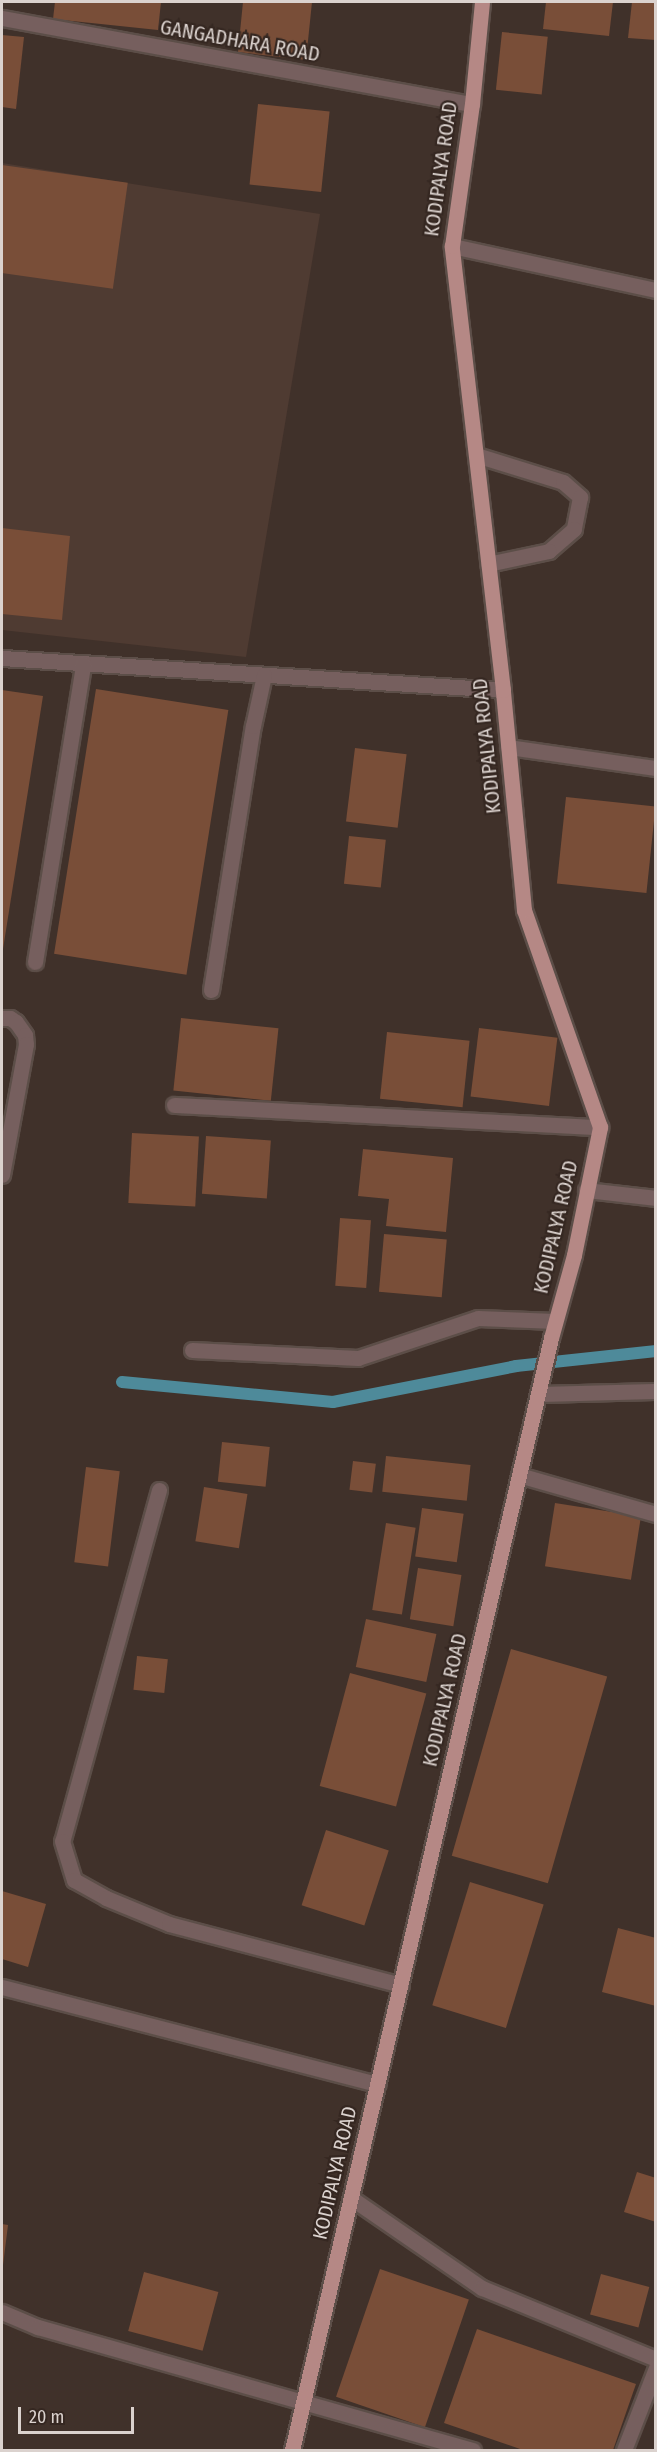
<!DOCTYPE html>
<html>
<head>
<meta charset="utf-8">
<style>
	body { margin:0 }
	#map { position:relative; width:657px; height:2452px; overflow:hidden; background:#40312a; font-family:"Fira Sans Condensed",sans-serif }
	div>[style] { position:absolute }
	.built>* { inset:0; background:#4f3b32 }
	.stream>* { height:12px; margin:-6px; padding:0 6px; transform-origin:6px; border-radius:6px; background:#4e8a9a }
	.building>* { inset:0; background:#794e38; transform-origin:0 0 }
	.roads { filter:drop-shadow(2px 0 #5c4e48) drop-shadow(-2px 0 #5c4e48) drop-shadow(0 2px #5c4e48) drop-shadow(0 -2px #5c4e48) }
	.minor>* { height:15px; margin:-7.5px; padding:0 7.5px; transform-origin:7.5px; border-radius:7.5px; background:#765f5e }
	.major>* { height:15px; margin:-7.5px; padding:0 7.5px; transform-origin:7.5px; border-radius:7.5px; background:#b58885 }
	span { translate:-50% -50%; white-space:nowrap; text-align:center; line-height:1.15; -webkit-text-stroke:4.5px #352721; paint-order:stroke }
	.street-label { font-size:20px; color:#dbd2ce }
	.frame { position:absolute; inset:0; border:3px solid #dbd2ce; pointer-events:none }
	.scale { position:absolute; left:18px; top:2407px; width:116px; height:27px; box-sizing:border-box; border:3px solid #dbd2ce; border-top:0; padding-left:8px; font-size:18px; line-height:21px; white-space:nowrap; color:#dbd2ce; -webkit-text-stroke:4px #352721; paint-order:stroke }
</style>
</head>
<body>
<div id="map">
	<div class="built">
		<div style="clip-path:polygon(2px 163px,320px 214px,246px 657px,2px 630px)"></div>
	</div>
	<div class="stream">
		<div style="left:122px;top:1382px;width:212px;rotate:5.4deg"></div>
		<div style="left:333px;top:1402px;width:187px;rotate:-11.1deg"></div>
		<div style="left:516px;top:1366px;width:141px;rotate:-6.1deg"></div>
	</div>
	<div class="building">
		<div style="clip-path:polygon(55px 2px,161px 2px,158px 30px,53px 19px)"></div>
		<div style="clip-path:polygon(243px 2px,312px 2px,306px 60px,238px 52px)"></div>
		<div style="clip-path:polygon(546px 2px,613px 2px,609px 36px,543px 29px)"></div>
		<div style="clip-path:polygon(632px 2px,656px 2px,656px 40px,628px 38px)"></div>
		<div style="left:502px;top:32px;width:46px;height:58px;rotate:6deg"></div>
		<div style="clip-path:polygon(2px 35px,24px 37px,16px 109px,2px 107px)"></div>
		<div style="left:258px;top:104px;width:72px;height:81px;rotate:6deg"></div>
		<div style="left:2px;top:165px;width:127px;height:107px;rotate:8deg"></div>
		<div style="clip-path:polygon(2px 528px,70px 536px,62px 620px,2px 614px)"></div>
		<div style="left:96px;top:689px;width:134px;height:268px;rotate:9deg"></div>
		<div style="clip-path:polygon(2px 690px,43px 696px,3px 949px,2px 949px)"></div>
		<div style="left:355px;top:748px;width:52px;height:74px;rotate:7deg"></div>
		<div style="left:566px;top:797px;width:90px;height:87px;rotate:6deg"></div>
		<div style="left:349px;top:836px;width:37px;height:48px;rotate:6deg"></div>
		<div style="left:181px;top:1018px;width:98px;height:73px;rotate:6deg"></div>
		<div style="left:479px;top:1028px;width:79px;height:69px;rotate:7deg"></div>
		<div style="left:387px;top:1032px;width:83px;height:67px;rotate:6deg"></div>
		<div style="left:132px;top:1133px;width:67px;height:70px;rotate:3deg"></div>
		<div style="left:206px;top:1136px;width:65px;height:58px;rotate:4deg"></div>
		<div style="clip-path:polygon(363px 1149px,453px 1158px,446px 1232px,386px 1226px,389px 1199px,358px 1196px)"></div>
		<div style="left:340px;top:1218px;width:31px;height:68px;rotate:4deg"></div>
		<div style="left:384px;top:1234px;width:63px;height:58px;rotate:5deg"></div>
		<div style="left:222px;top:1442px;width:48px;height:40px;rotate:6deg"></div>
		<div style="left:386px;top:1456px;width:85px;height:36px;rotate:6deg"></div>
		<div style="left:353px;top:1461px;width:23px;height:29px;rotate:7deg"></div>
		<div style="left:86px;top:1467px;width:34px;height:96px;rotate:7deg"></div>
		<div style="left:204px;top:1487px;width:44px;height:55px;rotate:9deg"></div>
		<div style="left:555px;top:1503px;width:87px;height:64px;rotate:9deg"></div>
		<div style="left:422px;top:1508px;width:42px;height:49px;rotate:8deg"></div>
		<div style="left:386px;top:1523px;width:30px;height:88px;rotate:9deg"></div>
		<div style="left:418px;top:1568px;width:44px;height:52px;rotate:9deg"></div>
		<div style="left:366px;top:1619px;width:72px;height:49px;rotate:12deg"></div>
		<div style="left:511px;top:1649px;width:100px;height:215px;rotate:16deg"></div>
		<div style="left:137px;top:1656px;width:31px;height:34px;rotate:6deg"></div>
		<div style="left:350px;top:1673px;width:79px;height:117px;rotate:15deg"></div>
		<div style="left:326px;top:1830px;width:66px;height:79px;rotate:18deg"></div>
		<div style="left:470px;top:1882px;width:77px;height:129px;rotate:17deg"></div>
		<div style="clip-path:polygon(2px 1891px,46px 1904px,28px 1967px,2px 1959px)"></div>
		<div style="clip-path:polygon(618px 1928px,656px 1938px,656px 2006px,602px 1992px)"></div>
		<div style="clip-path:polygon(637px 2172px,656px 2178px,656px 2222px,624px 2212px)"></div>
		<div style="clip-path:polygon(2px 2224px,8px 2225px,3px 2265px,2px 2265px)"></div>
		<div style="left:380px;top:2269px;width:94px;height:135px;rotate:19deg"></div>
		<div style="left:144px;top:2272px;width:77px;height:61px;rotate:15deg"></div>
		<div style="left:601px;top:2274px;width:50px;height:42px;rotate:15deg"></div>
		<div style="clip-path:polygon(477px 2329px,636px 2384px,613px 2450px,523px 2450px,444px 2423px)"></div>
	</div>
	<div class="roads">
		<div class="minor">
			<div style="left:2px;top:18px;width:478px;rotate:10.4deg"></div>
			<div style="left:452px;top:246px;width:209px;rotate:12.2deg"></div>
			<div style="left:476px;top:455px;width:91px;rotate:17.2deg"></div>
			<div style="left:563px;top:482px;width:23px;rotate:41deg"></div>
			<div style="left:580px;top:497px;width:33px;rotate:101deg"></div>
			<div style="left:574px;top:529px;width:33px;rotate:139deg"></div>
			<div style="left:549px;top:551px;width:62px;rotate:168deg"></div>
			<div style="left:2px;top:658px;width:502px;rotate:3.65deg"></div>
			<div style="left:508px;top:747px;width:149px;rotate:8.1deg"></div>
			<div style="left:35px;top:962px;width:302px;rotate:-80.8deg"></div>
			<div style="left:211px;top:990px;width:267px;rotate:-81deg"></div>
			<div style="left:253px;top:726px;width:52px;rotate:-77.8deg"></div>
			<div style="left:2px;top:1018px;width:8px"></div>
			<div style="left:10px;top:1018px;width:7px;rotate:34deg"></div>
			<div style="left:16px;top:1022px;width:16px;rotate:55deg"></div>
			<div style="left:25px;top:1035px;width:9px;rotate:84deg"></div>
			<div style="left:26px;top:1044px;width:133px;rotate:100.4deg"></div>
			<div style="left:174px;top:1105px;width:427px;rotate:3deg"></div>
			<div style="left:586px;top:1190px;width:70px;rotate:6.5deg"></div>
			<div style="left:192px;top:1350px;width:166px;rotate:2.8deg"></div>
			<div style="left:358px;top:1358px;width:126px;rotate:-18.4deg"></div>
			<div style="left:478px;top:1318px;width:77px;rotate:2.2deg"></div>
			<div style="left:538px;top:1394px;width:118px;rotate:-1.5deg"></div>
			<div style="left:519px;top:1475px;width:142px;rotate:15.9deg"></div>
			<div style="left:159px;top:1490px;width:364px;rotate:105.4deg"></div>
			<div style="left:62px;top:1841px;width:41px;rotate:72.9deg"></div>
			<div style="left:74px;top:1880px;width:37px;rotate:29deg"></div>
			<div style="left:106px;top:1898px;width:68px;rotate:22.4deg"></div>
			<div style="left:169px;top:1924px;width:240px;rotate:14.7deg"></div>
			<div style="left:2px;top:1987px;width:388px;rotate:14.5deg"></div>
			<div style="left:351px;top:2198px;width:159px;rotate:34.5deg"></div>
			<div style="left:482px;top:2288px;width:188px;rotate:22.2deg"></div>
			<div style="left:2px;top:2312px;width:39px;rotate:23deg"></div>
			<div style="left:38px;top:2327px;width:452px;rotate:15.8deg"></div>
			<div style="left:624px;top:2450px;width:88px;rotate:-68.7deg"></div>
		</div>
		<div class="major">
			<div style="left:292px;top:2450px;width:1142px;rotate:-76.89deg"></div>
			<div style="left:551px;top:1338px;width:86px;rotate:-74.5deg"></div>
			<div style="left:574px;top:1255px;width:131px;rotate:-78.5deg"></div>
			<div style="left:600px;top:1127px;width:230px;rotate:-109.3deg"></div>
			<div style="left:524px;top:910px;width:221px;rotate:-95.5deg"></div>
			<div style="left:503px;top:690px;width:447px;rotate:-96.6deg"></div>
			<div style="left:452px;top:246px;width:143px;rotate:-82deg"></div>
			<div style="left:472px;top:104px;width:102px;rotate:-84.4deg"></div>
		</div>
	</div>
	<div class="street-label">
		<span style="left:240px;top:41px;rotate:10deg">GANGADHARA ROAD</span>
		<span style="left:441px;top:169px;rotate:-82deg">KODIPALYA ROAD</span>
		<span style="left:487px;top:746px;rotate:-96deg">KODIPALYA ROAD</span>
		<span style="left:556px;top:1227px;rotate:-77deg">KODIPALYA ROAD</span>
		<span style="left:445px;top:1700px;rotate:-77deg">KODIPALYA ROAD</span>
		<span style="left:335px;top:2173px;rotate:-77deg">KODIPALYA ROAD</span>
	</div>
	<div class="frame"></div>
	<div class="scale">20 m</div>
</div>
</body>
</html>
